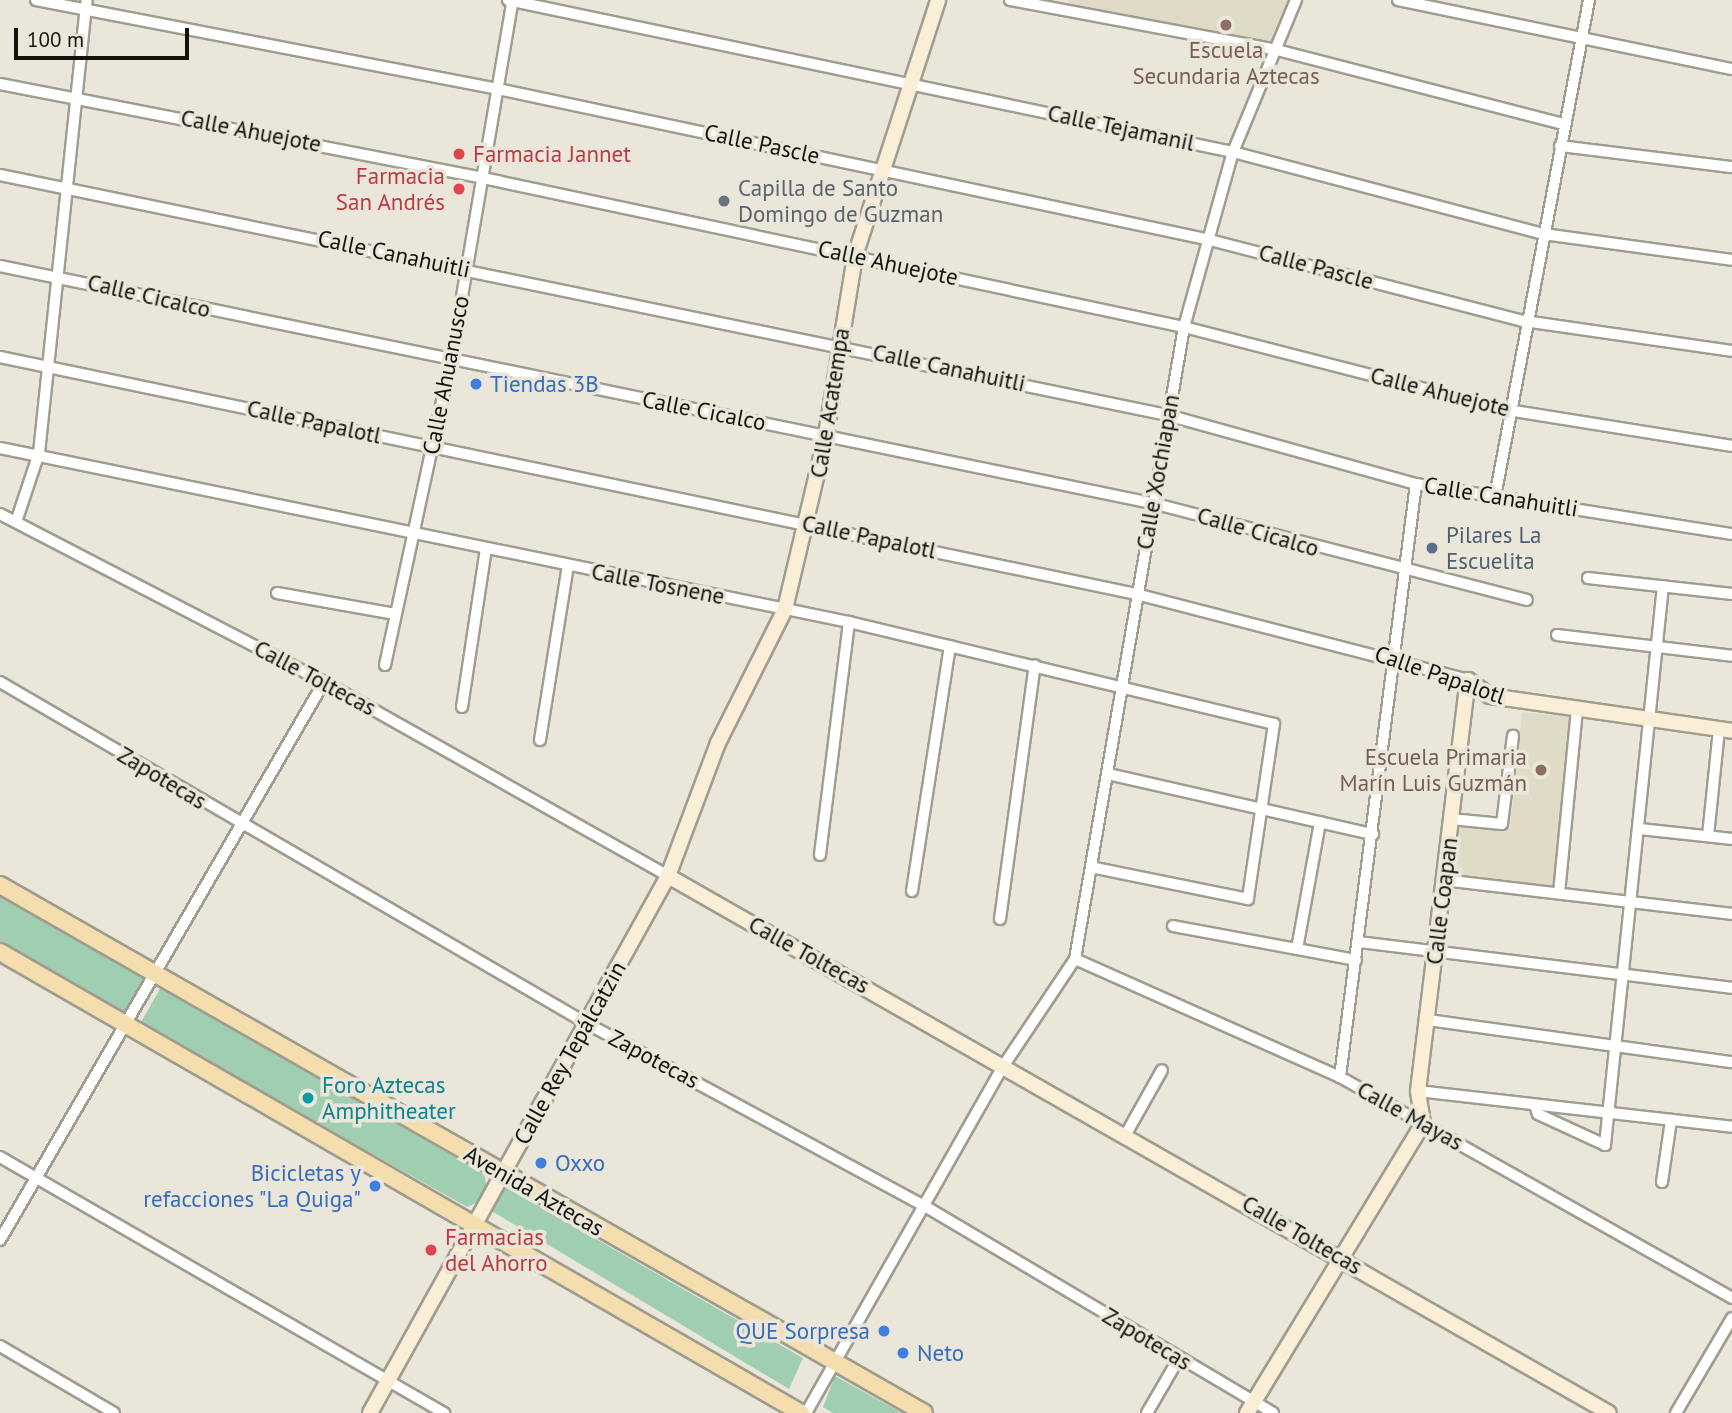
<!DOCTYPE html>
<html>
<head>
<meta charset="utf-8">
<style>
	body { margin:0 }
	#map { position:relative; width:1732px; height:1413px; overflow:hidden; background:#eae7da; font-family:"PT Sans",sans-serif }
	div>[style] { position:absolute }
	.built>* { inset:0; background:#e0dbc7 }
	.green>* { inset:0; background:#9fceb0 }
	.roads { filter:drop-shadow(2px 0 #9f9c90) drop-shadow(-2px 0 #9f9c90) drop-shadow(0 2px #9f9c90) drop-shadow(0 -2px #9f9c90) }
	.street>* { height:10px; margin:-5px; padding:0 5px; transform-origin:5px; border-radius:5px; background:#fff }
	.secondary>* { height:14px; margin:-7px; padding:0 7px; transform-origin:7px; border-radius:7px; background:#faeed6 }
	.primary>* { height:16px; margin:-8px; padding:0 8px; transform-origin:8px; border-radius:8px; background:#f5dead }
	.dots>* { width:19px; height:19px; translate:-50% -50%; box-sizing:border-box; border:4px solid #eae7da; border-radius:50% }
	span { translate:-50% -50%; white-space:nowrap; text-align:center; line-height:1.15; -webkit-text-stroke:7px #eae7da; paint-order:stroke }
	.education-label { font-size:23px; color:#785e54 }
	.right { translate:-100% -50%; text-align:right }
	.street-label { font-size:23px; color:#13120d }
	.health-label { font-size:23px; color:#be3a42 }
	.left { translate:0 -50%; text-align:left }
	.worship-label { font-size:23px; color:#5b616d }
	.shop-label { font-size:23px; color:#366cbe }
	.service-label { font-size:23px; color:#4e5e75 }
	.culture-label { font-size:23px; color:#0d838f }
	.scale { position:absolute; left:14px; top:28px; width:175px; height:32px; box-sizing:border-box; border:4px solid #13120d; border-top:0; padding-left:9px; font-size:21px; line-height:24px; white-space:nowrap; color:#13120d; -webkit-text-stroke:5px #eae7da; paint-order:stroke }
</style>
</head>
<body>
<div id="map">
	<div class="built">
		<div style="clip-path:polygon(1069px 0,1290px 0,1274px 45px,1067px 6px)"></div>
		<div style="clip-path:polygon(1522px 712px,1572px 717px,1554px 887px,1450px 876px,1456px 824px,1510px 829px)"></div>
	</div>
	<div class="green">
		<div style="clip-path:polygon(0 894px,144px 978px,122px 1016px,0 942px)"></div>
		<div style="clip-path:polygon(161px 987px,484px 1174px,489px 1197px,467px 1207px,140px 1024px)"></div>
		<div style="clip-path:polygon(499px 1183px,803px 1358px,789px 1389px,490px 1210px)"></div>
		<div style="clip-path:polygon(835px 1376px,902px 1413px,833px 1413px,823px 1407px)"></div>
	</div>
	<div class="roads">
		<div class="street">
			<div style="left:36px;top:0;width:470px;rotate:10.9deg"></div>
			<div style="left:498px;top:89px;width:724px;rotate:11.96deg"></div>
			<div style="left:1206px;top:239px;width:328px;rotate:14.5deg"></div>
			<div style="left:1524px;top:321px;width:210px;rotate:8.2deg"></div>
			<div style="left:508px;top:0;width:741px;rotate:11.84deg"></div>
			<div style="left:1233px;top:152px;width:321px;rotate:14.8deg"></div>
			<div style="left:1543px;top:234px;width:191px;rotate:7.8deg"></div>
			<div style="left:1010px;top:0;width:272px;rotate:10.6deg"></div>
			<div style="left:1277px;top:50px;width:296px;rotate:14.5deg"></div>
			<div style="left:1398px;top:0;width:341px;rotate:11.7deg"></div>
			<div style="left:0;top:84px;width:492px;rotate:11deg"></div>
			<div style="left:483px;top:178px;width:717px;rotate:12deg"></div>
			<div style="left:1184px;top:327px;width:334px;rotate:14.4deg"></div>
			<div style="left:1508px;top:410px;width:227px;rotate:9.1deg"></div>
			<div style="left:1560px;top:146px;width:173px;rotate:7deg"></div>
			<div style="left:0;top:175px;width:1191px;rotate:11.62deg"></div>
			<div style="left:1167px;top:415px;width:258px;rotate:15.5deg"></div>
			<div style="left:1416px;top:484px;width:320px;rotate:9deg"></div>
			<div style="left:0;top:266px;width:1176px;rotate:11.63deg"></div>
			<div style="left:1152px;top:503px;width:387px;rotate:14.5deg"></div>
			<div style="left:0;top:357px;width:1160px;rotate:11.78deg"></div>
			<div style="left:1136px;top:594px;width:343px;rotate:14.5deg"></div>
			<div style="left:0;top:448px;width:867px;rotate:11.58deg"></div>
			<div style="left:849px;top:622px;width:437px;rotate:13.5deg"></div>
			<div style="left:1274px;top:724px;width:177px;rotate:98.5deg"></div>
			<div style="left:1248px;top:899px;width:160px;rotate:-168.5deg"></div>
			<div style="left:1495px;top:497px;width:506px;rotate:-79.29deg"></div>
			<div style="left:0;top:514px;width:365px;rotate:27.4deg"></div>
			<div style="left:324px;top:682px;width:395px;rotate:29.4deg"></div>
			<div style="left:16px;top:522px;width:73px;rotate:-71.6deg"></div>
			<div style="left:39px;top:453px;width:456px;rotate:-84deg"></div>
			<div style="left:1588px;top:578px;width:145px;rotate:6.3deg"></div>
			<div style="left:277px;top:593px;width:120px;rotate:10.1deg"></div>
			<div style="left:1557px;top:635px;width:176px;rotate:6.8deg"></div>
			<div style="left:385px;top:665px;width:311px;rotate:-77.8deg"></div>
			<div style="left:451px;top:361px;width:366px;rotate:-80.3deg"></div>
			<div style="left:0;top:682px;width:678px;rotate:30.2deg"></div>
			<div style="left:586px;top:1023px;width:383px;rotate:28.4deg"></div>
			<div style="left:923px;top:1205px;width:407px;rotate:30.7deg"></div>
			<div style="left:462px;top:707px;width:160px;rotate:-81.4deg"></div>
			<div style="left:540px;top:740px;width:176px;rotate:-80.9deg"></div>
			<div style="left:1108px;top:774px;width:272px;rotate:12.8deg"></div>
			<div style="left:1451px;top:819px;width:51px;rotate:5.6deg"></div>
			<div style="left:1502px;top:824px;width:89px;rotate:-82.9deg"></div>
			<div style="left:1640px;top:829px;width:93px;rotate:6.2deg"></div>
			<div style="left:1708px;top:836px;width:107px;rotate:-84.1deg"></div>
			<div style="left:820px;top:855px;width:235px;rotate:-82.9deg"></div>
			<div style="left:1444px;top:880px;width:290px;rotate:6.7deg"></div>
			<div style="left:912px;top:891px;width:248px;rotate:-81.2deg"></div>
			<div style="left:1559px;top:893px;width:184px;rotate:-84.4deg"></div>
			<div style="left:1000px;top:919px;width:256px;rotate:-82.2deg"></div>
			<div style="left:1173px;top:926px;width:186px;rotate:10.5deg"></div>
			<div style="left:1359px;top:942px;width:376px;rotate:7deg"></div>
			<div style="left:1297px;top:949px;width:129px;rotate:-79.7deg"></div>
			<div style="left:1075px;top:959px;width:290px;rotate:24deg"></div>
			<div style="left:1340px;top:1077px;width:450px;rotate:29.4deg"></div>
			<div style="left:1428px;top:1020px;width:307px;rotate:7.9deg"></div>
			<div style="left:1340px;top:1077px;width:598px;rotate:-82.7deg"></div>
			<div style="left:1418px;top:1091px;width:316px;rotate:6.5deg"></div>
			<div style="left:1535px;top:1105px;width:9px;rotate:72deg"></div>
			<div style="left:1538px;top:1114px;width:74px;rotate:24.8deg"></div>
			<div style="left:1605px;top:1145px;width:562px;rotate:-84.08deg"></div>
			<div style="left:1126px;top:1134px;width:73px;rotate:-60.6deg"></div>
			<div style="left:0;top:1157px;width:513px;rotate:29.97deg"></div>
			<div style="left:1662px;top:1182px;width:63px;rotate:-81.7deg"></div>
			<div style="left:0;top:1240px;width:645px;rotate:-59.86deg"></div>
			<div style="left:0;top:1346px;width:132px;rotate:30.4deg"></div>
			<div style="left:806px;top:1413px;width:400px;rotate:-60.4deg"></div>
			<div style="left:1004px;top:1065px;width:128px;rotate:-56.2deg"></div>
			<div style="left:1075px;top:959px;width:641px;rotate:-80.21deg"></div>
			<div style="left:1184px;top:327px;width:182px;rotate:-74.4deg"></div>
			<div style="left:1233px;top:152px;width:165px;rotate:-67.5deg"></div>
			<div style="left:1147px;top:1413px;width:64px;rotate:-59.8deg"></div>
			<div style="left:1676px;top:1413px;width:110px;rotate:-59.5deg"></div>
		</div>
		<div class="secondary">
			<div style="left:1468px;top:680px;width:27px;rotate:36deg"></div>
			<div style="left:1490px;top:696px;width:245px;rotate:8.2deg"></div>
			<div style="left:668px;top:876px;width:1083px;rotate:29.71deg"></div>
			<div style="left:370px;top:1413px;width:614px;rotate:-60.97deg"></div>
			<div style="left:668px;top:876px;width:142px;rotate:-69.4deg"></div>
			<div style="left:718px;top:743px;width:150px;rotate:-63.4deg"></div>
			<div style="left:785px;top:609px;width:179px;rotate:-76.7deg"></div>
			<div style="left:826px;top:435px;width:181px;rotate:-80.8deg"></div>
			<div style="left:855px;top:256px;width:269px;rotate:-72deg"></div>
			<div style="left:1247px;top:1413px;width:339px;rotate:-58.7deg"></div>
			<div style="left:1423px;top:1123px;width:32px;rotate:-99deg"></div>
			<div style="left:1418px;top:1091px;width:414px;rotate:-83.1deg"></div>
		</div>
		<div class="primary">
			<div style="left:0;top:885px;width:1064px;rotate:29.74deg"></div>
			<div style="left:0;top:952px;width:924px;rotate:29.92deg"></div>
		</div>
	</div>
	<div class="dots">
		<div style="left:1226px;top:25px;background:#8d6e63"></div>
		<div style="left:459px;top:154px;background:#e0444e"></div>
		<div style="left:459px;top:189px;background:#e0444e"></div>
		<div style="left:724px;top:201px;background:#6b7280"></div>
		<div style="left:476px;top:384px;background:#3f7fe0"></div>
		<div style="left:1432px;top:548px;background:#5c6f8a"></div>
		<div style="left:1541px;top:770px;background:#8d6e63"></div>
		<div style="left:308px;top:1098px;background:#0f9aa8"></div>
		<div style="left:541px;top:1163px;background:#3f7fe0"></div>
		<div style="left:375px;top:1186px;background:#3f7fe0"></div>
		<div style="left:431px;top:1250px;background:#e0444e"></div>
		<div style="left:884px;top:1331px;background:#3f7fe0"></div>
		<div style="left:903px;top:1353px;background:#3f7fe0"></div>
	</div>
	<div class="education-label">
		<span style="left:1226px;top:63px">Escuela<br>Secundaria Aztecas</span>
		<span class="right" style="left:1527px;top:770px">Escuela Primaria<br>Marín Luis Guzmán</span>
	</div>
	<div class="street-label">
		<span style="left:1121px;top:128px;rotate:12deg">Calle Tejamanil</span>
		<span style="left:251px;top:131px;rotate:11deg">Calle Ahuejote</span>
		<span style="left:762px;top:144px;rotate:12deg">Calle Pascle</span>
		<span style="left:394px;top:254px;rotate:12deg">Calle Canahuitli</span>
		<span style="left:888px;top:263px;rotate:12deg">Calle Ahuejote</span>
		<span style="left:1316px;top:267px;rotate:15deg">Calle Pascle</span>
		<span style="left:149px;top:296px;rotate:13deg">Calle Cicalco</span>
		<span style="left:949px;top:368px;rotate:12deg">Calle Canahuitli</span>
		<span style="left:446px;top:375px;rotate:-79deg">Calle Ahuanusco</span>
		<span style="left:1440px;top:392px;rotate:14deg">Calle Ahuejote</span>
		<span style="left:830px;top:403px;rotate:-81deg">Calle Acatempa</span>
		<span style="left:704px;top:411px;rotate:11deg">Calle Cicalco</span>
		<span style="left:314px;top:422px;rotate:12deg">Calle Papalotl</span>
		<span style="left:1158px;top:472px;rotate:-80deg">Calle Xochiapan</span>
		<span style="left:1501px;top:497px;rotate:9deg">Calle Canahuitli</span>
		<span style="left:1258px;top:532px;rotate:16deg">Calle Cicalco</span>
		<span style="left:869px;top:537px;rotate:12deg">Calle Papalotl</span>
		<span style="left:658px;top:584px;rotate:11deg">Calle Tosnene</span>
		<span style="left:1440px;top:675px;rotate:19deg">Calle Papalotl</span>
		<span style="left:315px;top:678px;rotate:28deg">Calle Toltecas</span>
		<span style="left:162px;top:778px;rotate:31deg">Zapotecas</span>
		<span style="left:1442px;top:901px;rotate:-83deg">Calle Coapan</span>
		<span style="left:809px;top:955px;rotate:29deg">Calle Toltecas</span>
		<span style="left:570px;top:1053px;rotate:-61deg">Calle Rey Tepálcatzin</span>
		<span style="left:654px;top:1059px;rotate:28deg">Zapotecas</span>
		<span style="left:1410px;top:1116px;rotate:29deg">Calle Mayas</span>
		<span style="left:534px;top:1191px;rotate:30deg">Avenida Aztecas</span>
		<span style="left:1302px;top:1235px;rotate:30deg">Calle Toltecas</span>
		<span style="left:1147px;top:1339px;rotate:31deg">Zapotecas</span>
	</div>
	<div class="health-label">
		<span class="left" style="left:473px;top:154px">Farmacia Jannet</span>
		<span class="right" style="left:445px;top:189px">Farmacia<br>San Andrés</span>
		<span class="left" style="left:445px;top:1250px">Farmacias<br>del Ahorro</span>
	</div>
	<div class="worship-label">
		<span class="left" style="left:738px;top:201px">Capilla de Santo<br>Domingo de Guzman</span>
	</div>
	<div class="shop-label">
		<span class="left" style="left:490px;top:384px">Tiendas 3B</span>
		<span class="left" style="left:555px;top:1163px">Oxxo</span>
		<span class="right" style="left:361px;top:1186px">Bicicletas y<br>refacciones "La Quiga"</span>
		<span class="right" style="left:870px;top:1331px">QUE Sorpresa</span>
		<span class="left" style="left:917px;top:1353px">Neto</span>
	</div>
	<div class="service-label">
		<span class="left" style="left:1446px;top:548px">Pilares La<br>Escuelita</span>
	</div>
	<div class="culture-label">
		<span class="left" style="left:322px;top:1098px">Foro Aztecas<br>Amphitheater</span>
	</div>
	<div class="scale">100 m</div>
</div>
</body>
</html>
